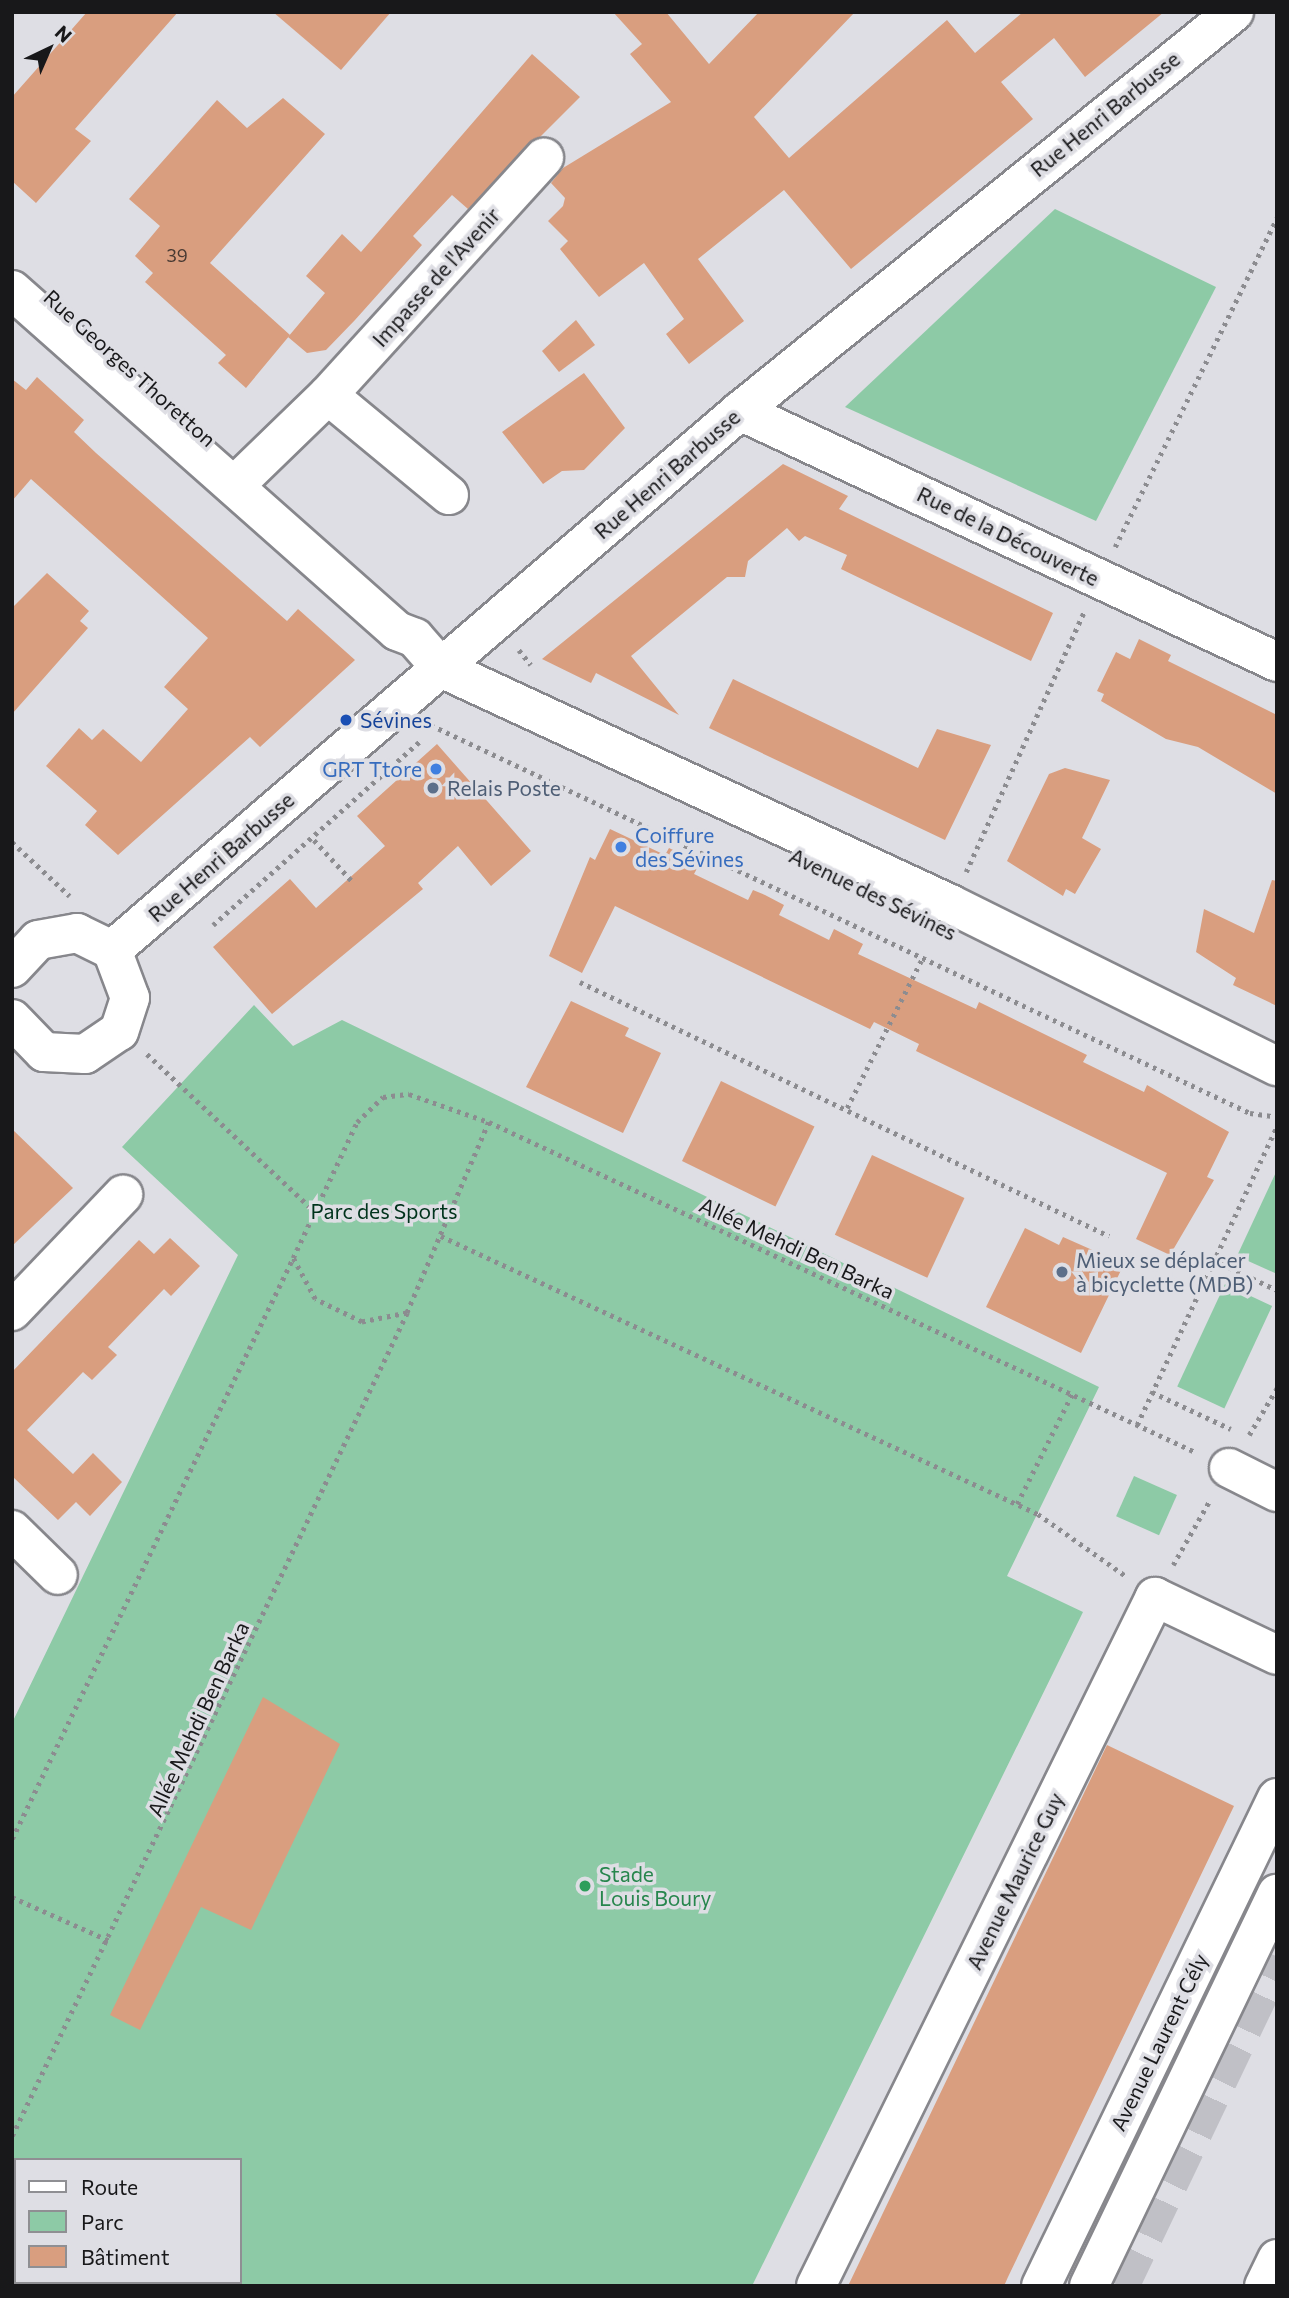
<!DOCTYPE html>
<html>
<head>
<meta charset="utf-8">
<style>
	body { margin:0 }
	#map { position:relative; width:1289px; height:2298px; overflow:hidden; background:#dedee4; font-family:Commissioner,sans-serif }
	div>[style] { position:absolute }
	.green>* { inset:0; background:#8dcaa6; transform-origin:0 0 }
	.building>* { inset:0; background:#d99e7f; transform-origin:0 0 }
	.highway-tunnel>* { height:38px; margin-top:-19px; transform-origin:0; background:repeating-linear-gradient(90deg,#c0c0c6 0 38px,transparent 0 57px) }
	.path>* { height:4.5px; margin-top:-2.25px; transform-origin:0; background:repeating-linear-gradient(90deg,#8c8c90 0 3.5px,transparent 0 8.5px) }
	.roads { filter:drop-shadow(2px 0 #87878c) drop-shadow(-2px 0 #87878c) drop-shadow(0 2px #87878c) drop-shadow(0 -2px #87878c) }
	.minor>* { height:38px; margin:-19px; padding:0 19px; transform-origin:19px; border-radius:19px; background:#fff }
	.major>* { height:38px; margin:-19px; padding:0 19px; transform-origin:19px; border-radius:19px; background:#fff }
	.highway>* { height:38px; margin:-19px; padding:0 19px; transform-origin:19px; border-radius:19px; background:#fff }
	.dots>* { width:19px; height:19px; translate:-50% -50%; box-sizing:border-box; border:4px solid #dedee4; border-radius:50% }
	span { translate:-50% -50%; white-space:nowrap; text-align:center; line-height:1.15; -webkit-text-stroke:7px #dedee4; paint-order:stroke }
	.number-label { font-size:18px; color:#483a33 }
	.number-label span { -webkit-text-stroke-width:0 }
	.street-label { font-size:21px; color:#18181a }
	.transit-label { font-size:21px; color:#164399 }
	.left { translate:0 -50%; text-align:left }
	.shop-label { font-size:21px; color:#366cbe }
	.right { translate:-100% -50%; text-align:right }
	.service-label { font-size:21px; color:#4e5e75 }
	.park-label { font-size:21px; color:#00331c }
	.leisure-label { font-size:21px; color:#27864d }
	.frame { position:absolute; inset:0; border:14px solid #18181a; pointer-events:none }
	.legend { position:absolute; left:14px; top:2158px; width:228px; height:126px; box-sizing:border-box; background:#dedee4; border:2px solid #8f8f93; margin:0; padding:9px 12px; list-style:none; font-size:21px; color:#18181a }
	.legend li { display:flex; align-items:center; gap:14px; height:35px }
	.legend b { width:35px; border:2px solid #8f8f93 }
	.north { position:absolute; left:14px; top:14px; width:70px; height:70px; -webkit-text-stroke:5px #dedee4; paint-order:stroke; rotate:44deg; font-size:19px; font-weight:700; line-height:28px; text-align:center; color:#18181a }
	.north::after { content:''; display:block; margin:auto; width:24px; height:32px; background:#18181a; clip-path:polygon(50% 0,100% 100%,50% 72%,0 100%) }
</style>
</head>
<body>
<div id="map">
	<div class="green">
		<div style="clip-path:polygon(1055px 209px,1216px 287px,1096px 521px,845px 407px)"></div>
		<div style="clip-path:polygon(evenodd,254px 1005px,293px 1046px,342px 1020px,1099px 1387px,1007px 1576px,1083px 1612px,752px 2286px,12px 2286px,12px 1723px,238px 1255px,122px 1147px,254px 1005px,16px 2160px,240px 2160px,240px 2282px,16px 2282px,16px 2160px)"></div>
		<div style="clip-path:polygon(1277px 1170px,1277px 1274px,1237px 1256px)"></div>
		<div style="left:1225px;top:1284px;width:52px;height:113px;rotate:25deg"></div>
		<div style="left:1134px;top:1476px;width:47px;height:44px;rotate:24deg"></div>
	</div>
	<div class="building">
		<div style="clip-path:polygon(87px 12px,178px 12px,75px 129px,91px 141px,36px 203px,12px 181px,12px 97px)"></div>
		<div style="clip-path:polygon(273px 12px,391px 12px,341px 70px)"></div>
		<div style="clip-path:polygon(613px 12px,666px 12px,709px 64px,759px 12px,855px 12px,754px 117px,789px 158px,947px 20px,975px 53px,1023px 12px,1164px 12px,1085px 77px,1054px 38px,1001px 82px,1033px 119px,851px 269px,784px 190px,698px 259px,744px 321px,689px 364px,666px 334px,684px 319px,644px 263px,599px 297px,560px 249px,568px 241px,548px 221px,563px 206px,565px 198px,551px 183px,563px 168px,671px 102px,630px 54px,642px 44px)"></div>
		<div style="clip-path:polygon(532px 54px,580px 97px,468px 209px,452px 195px,413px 236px,422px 245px,355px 320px,326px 350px,307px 353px,288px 337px,325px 293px,306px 276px,342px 234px,361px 252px)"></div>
		<div style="clip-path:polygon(283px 98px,325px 134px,210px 263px,290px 335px,246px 388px,218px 363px,226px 355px,145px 282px,153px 273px,135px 256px,160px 226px,129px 199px,217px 100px,247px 128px)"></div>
		<div style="clip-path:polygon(576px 320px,595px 345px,559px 372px,542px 351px)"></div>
		<div style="clip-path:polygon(584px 373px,625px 428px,584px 470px,562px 471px,543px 484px,502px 432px)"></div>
		<div style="clip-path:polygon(37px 377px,84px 420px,74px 432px,96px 453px,287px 621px,298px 609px,355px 660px,260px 747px,250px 737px,118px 855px,85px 825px,97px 811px,46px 766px,79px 728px,92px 740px,103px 729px,141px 762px,188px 709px,164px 687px,208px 638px,31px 479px,12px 501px,12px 379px,26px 390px)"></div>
		<div style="clip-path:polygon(783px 464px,848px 496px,839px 509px,1053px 613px,1031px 661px,841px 569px,847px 555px,805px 536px,799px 541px,787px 528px,748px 561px,745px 577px,727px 577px,631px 656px,679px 715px,596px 673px,591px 683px,542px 659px)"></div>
		<div style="clip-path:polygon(47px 573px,89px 611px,80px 621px,88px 628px,12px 714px,12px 608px)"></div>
		<div style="clip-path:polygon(1139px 639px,1171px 655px,1168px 661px,1277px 715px,1277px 794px,1198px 747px,1166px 739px,1101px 701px,1104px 694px,1097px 691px,1116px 652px,1130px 659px)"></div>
		<div style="clip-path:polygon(733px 679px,918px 768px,937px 729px,991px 745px,945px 840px,709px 728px)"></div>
		<div style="clip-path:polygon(437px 744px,531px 851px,491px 886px,458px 846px,418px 883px,423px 889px,272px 1014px,213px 947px,290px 879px,316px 908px,385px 846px,357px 816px)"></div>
		<div style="clip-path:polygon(1065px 768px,1110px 780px,1082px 838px,1101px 849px,1075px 894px,1066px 889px,1063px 896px,1007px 861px,1049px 774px)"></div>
		<div style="clip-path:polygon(610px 829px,665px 855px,669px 848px,700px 863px,694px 874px,748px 900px,753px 890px,765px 895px,784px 905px,779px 915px,829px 940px,834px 929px,863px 944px,858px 954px,976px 1009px,979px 1002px,1087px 1055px,1083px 1062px,1144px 1092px,1147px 1085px,1229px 1132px,1207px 1177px,1214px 1180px,1170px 1255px,1136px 1239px,1167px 1173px,916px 1051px,919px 1044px,874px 1022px,870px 1029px,615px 906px,582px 973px,549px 956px,590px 857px,595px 860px)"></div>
		<div style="clip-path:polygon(1272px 880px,1277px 881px,1277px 1006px,1233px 985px,1236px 978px,1196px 952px,1204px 909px,1254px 933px)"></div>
		<div style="clip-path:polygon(571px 1001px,629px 1028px,625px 1036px,661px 1053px,623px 1133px,526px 1087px)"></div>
		<div style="left:721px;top:1081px;width:104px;height:89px;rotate:26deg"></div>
		<div style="clip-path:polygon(12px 1129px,73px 1188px,12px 1246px)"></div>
		<div style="left:872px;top:1155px;width:102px;height:88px;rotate:25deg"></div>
		<div style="clip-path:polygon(1025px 1228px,1059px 1245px,1063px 1237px,1124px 1264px,1081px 1353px,986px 1307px)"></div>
		<div style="clip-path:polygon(170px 1238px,200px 1266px,171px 1296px,164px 1289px,108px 1347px,117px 1355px,92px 1380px,83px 1372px,27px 1430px,73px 1474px,93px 1453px,122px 1482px,90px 1516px,76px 1502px,58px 1520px,12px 1476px,12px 1372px,139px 1240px,154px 1254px)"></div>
		<div style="clip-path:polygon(263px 1697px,340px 1744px,251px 1930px,201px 1907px,140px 2030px,110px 2015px)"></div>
		<div style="clip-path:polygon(1107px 1745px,1234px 1806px,1008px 2277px,1004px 2286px,848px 2286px)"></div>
	</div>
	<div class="highway-tunnel">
		<div style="left:1120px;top:2286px;width:365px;rotate:-64.5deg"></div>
	</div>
	<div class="path">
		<div style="left:1115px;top:547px;width:367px;rotate:-63.8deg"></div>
		<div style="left:519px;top:650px;width:19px;rotate:51deg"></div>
		<div style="left:431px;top:725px;width:906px;rotate:25.35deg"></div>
		<div style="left:1250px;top:1113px;width:27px;rotate:8deg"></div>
		<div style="left:314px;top:840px;width:57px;rotate:47.1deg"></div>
		<div style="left:12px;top:842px;width:79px;rotate:43deg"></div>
		<div style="left:966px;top:872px;width:286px;rotate:-65.6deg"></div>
		<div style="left:213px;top:925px;width:276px;rotate:-41.6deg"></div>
		<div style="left:580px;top:982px;width:587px;rotate:25.65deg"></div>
		<div style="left:147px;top:1054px;width:229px;rotate:43.2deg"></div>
		<div style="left:409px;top:1094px;width:85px;rotate:19.3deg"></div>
		<div style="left:489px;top:1122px;width:208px;rotate:113.2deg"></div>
		<div style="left:407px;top:1313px;width:46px;rotate:168.7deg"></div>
		<div style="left:362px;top:1322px;width:52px;rotate:-153.9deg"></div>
		<div style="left:315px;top:1299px;width:47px;rotate:-118.2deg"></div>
		<div style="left:293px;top:1258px;width:150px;rotate:-64.8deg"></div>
		<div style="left:357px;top:1122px;width:36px;rotate:-44deg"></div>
		<div style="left:383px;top:1097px;width:26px;rotate:-7deg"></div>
		<div style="left:847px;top:1108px;width:169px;rotate:-63.3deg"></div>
		<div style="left:489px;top:1122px;width:779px;rotate:25.05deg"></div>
		<div style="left:441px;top:1236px;width:659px;rotate:24.97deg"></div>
		<div style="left:1038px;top:1514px;width:108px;rotate:35.2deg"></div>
		<div style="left:1214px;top:1260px;width:70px;rotate:25.5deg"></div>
		<div style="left:1152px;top:1392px;width:87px;rotate:25.1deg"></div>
		<div style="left:1137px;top:1425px;width:330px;rotate:-64.9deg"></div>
		<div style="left:1249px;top:1435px;width:55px;rotate:-59.2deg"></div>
		<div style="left:1017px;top:1504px;width:123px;rotate:-63.4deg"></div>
		<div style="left:1173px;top:1565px;width:75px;rotate:-60.4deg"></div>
		<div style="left:12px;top:1839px;width:645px;rotate:-64.19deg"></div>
		<div style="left:12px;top:1897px;width:107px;rotate:24.2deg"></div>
		<div style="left:12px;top:2136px;width:913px;rotate:-64.36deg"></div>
	</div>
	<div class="roads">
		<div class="minor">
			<div style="left:12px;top:290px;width:514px;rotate:41.53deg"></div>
			<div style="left:397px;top:631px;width:19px;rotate:21deg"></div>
			<div style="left:415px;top:638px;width:40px;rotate:49deg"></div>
			<div style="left:441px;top:668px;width:561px;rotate:24.87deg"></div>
			<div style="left:950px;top:904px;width:365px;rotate:26.4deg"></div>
			<div style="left:328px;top:395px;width:157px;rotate:39.6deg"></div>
			<div style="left:740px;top:411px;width:593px;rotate:25.05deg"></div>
			<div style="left:234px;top:486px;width:131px;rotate:-44.1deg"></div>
			<div style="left:328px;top:395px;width:321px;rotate:-47.7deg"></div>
			<div style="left:112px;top:950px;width:828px;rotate:-40.64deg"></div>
			<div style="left:740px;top:411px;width:635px;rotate:-38.93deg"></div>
			<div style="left:12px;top:968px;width:38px;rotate:-47deg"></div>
			<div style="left:38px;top:940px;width:40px;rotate:-10deg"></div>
			<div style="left:77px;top:933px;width:39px;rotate:26deg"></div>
			<div style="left:112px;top:950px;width:51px;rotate:69.4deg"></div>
			<div style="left:130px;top:998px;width:35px;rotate:108deg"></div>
			<div style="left:119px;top:1031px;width:41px;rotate:145.9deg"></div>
			<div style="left:85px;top:1054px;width:41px;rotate:-177.2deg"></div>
			<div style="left:44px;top:1052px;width:46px;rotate:-134.1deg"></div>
			<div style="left:12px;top:1311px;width:161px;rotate:-46.3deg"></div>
			<div style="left:1229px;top:1468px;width:54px;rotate:26.6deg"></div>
			<div style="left:12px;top:1530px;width:64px;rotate:44.4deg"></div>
			<div style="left:816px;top:2286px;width:768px;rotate:-63.8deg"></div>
			<div style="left:1155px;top:1597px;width:135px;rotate:25.4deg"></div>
		</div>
		<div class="major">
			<div style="left:1041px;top:2286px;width:542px;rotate:-64.19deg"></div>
			<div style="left:1264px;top:2286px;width:30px;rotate:-64deg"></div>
		</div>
		<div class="highway">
			<div style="left:1089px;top:2286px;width:435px;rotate:-64.4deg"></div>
		</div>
	</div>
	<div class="dots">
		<div style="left:346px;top:720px;background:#1a4fb4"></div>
		<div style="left:436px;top:769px;background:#3f7fe0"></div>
		<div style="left:433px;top:788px;background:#5c6f8a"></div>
		<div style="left:621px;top:847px;background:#3f7fe0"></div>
		<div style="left:1062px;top:1272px;background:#5c6f8a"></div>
		<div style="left:585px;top:1886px;background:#2e9e5b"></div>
	</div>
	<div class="number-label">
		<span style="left:177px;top:255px">39</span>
	</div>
	<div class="street-label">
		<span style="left:1105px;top:114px;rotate:-39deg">Rue Henri Barbusse</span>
		<span style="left:436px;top:277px;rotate:-48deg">Impasse de l'Avenir</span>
		<span style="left:130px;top:368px;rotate:42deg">Rue Georges Thoretton</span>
		<span style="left:667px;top:474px;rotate:-41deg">Rue Henri Barbusse</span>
		<span style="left:1008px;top:536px;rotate:26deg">Rue de la Découverte</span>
		<span style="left:221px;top:857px;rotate:-41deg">Rue Henri Barbusse</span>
		<span style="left:873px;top:894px;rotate:26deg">Avenue des Sévines</span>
		<span style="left:797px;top:1248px;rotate:25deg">Allée Mehdi Ben Barka</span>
		<span style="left:198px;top:1719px;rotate:-65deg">Allée Mehdi Ben Barka</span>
		<span style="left:1015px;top:1881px;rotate:-64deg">Avenue Maurice Guy</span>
		<span style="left:1159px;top:2042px;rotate:-64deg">Avenue Laurent Cély</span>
	</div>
	<div class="transit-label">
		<span class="left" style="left:360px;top:720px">Sévines</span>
	</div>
	<div class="shop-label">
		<span class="right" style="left:422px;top:769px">GRT Ttore</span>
		<span class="left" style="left:635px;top:847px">Coiffure<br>des Sévines</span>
	</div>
	<div class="service-label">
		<span class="left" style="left:447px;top:788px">Relais Poste</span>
		<span class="left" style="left:1076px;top:1272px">Mieux se déplacer<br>à bicyclette (MDB)</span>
	</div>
	<div class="park-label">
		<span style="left:384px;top:1211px">Parc des Sports</span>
	</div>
	<div class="leisure-label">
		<span class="left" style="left:599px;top:1886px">Stade<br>Louis Boury</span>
	</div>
	<div class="frame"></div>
	<ul class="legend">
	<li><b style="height:9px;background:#fff"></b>Route</li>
	<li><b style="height:19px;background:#8dcaa6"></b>Parc</li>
	<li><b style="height:19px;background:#d99e7f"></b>Bâtiment</li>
	</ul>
	<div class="north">N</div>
</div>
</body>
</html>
